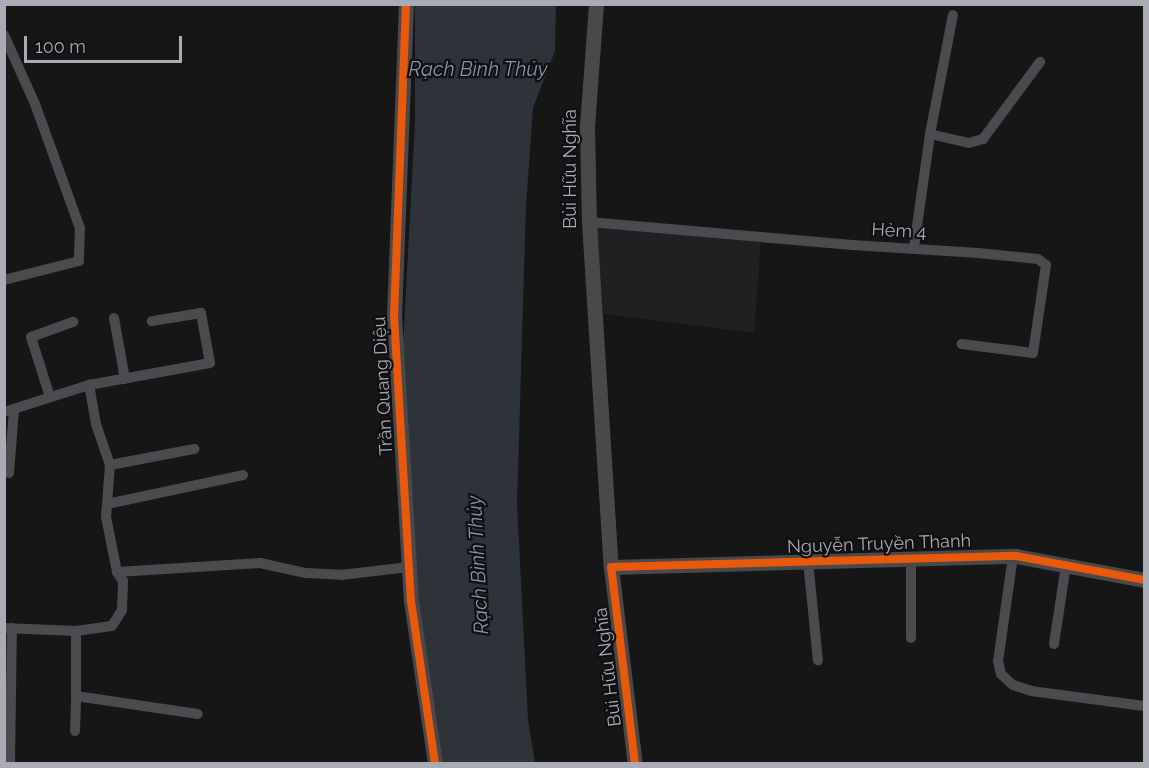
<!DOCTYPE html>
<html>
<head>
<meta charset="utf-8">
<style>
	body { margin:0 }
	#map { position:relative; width:1149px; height:768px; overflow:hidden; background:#161616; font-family:Raleway,sans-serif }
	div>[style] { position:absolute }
	.built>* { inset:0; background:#202022 }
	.water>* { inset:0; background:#2e333a }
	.street>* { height:10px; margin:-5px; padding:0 5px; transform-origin:5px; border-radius:5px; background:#4b4b4f }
	.secondary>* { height:15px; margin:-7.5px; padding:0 7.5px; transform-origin:7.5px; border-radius:7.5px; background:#49494c }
	.cycleway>* { height:8px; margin:-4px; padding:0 4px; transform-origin:4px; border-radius:4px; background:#e8590c }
	span { translate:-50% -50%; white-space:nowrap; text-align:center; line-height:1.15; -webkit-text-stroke:4.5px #101012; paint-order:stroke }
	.street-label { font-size:18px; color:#a9abb5 }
	.water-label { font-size:20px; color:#8494ac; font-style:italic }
	.frame { position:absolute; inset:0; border:6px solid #a9abb5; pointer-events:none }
	.scale { position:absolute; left:24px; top:36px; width:158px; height:27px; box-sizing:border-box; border:3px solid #a9abb5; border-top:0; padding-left:8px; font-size:18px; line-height:21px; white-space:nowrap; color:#a9abb5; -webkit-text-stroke:4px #101012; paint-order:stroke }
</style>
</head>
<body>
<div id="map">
	<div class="built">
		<div style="clip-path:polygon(596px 227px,761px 240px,754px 333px,604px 314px)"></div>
	</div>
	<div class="water">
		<div style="clip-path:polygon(415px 5px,556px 5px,555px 51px,533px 108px,526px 205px,517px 504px,528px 720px,535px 763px,436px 763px,408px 550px,402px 364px,415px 123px)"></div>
	</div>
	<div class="street">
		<div style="left:4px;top:35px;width:76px;rotate:65.8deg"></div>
		<div style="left:35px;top:104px;width:132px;rotate:70.1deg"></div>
		<div style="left:80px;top:228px;width:33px;rotate:92deg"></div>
		<div style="left:79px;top:261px;width:77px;rotate:165.8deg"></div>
		<div style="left:930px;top:134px;width:121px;rotate:-79.1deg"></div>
		<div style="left:589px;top:222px;width:264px;rotate:5deg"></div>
		<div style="left:852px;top:245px;width:126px;rotate:3.6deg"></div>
		<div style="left:978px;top:253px;width:60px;rotate:5.7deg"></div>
		<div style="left:1038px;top:259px;width:10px;rotate:37deg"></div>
		<div style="left:1046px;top:265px;width:89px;rotate:98.4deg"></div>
		<div style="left:1033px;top:353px;width:72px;rotate:-172.8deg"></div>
		<div style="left:914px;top:247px;width:114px;rotate:-81.9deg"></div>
		<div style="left:930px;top:134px;width:40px;rotate:13deg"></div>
		<div style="left:969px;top:143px;width:15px;rotate:-16deg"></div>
		<div style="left:983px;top:139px;width:96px;rotate:-53.5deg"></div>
		<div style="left:114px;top:318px;width:62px;rotate:79.8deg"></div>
		<div style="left:50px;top:397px;width:63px;rotate:-107.6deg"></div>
		<div style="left:31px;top:337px;width:45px;rotate:-19.7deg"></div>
		<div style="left:4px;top:412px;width:89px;rotate:-17.6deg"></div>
		<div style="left:89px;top:385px;width:123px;rotate:-10.3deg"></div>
		<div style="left:210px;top:363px;width:51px;rotate:-100.2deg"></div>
		<div style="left:201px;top:313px;width:50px;rotate:170.7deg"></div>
		<div style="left:110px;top:465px;width:86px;rotate:-10.8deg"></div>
		<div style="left:9px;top:473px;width:64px;rotate:-85.5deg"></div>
		<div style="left:107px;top:504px;width:139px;rotate:-12deg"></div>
		<div style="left:1013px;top:556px;width:106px;rotate:98.1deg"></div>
		<div style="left:998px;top:661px;width:13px;rotate:77deg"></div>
		<div style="left:1001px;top:674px;width:16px;rotate:43deg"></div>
		<div style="left:1013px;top:685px;width:19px;rotate:18deg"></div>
		<div style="left:1031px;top:691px;width:114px;rotate:7.6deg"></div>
		<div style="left:808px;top:561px;width:100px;rotate:84.3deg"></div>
		<div style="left:117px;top:572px;width:143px;rotate:-3.6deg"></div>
		<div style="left:260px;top:563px;width:47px;rotate:12.3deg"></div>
		<div style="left:306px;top:573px;width:35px;rotate:3deg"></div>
		<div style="left:341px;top:575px;width:68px;rotate:-6.7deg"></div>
		<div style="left:4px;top:628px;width:72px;rotate:2.4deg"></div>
		<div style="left:76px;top:631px;width:36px;rotate:-8deg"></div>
		<div style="left:112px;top:626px;width:19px;rotate:-58deg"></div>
		<div style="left:122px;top:610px;width:29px;rotate:-88deg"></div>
		<div style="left:123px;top:581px;width:11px;rotate:-124deg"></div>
		<div style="left:117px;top:572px;width:56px;rotate:-101.3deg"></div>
		<div style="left:106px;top:517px;width:52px;rotate:-85.6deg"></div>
		<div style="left:110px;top:465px;width:43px;rotate:-108.9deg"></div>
		<div style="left:96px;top:424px;width:40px;rotate:-100deg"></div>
		<div style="left:76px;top:631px;width:65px;rotate:90deg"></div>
		<div style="left:76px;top:696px;width:123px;rotate:8.4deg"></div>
		<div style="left:911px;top:638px;width:79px;rotate:-90deg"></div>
		<div style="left:1054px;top:644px;width:80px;rotate:-81.4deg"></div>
		<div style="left:75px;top:731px;width:35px;rotate:-88deg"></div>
		<div style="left:10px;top:764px;width:136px;rotate:-89.2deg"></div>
	</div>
	<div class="secondary">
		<div style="left:406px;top:4px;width:312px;rotate:92.2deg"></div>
		<div style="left:394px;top:316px;width:286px;rotate:86.6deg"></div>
		<div style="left:411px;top:601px;width:165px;rotate:81.6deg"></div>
		<div style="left:596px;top:4px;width:123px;rotate:94.2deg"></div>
		<div style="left:587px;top:127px;width:95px;rotate:88.8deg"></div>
		<div style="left:589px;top:222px;width:346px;rotate:86.4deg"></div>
		<div style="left:611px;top:567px;width:198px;rotate:83.1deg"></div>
		<div style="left:611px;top:567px;width:405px;rotate:-1.6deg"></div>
		<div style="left:1016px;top:556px;width:130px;rotate:10.6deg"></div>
	</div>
	<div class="cycleway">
		<div style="left:406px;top:4px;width:312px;rotate:92.2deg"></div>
		<div style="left:394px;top:316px;width:286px;rotate:86.6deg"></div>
		<div style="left:411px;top:601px;width:165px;rotate:81.6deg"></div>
		<div style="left:635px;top:764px;width:198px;rotate:-96.9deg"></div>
		<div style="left:611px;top:567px;width:405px;rotate:-1.6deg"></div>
		<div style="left:1016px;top:556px;width:130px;rotate:10.6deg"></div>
	</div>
	<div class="street-label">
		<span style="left:570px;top:169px;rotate:-90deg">Bùi Hữu Nghĩa</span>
		<span style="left:899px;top:231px;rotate:3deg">Hẻm 4</span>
		<span style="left:383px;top:386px;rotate:-93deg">Trần Quang Diệu</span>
		<span style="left:879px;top:544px;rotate:-2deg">Nguyễn Truyền Thanh</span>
		<span style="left:608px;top:667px;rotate:-97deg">Bùi Hữu Nghĩa</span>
	</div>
	<div class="water-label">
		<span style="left:478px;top:69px">Rạch Bình Thủy</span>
		<span style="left:478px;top:565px;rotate:-93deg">Rạch Bình Thủy</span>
	</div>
	<div class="frame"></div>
	<div class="scale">100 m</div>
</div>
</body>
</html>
